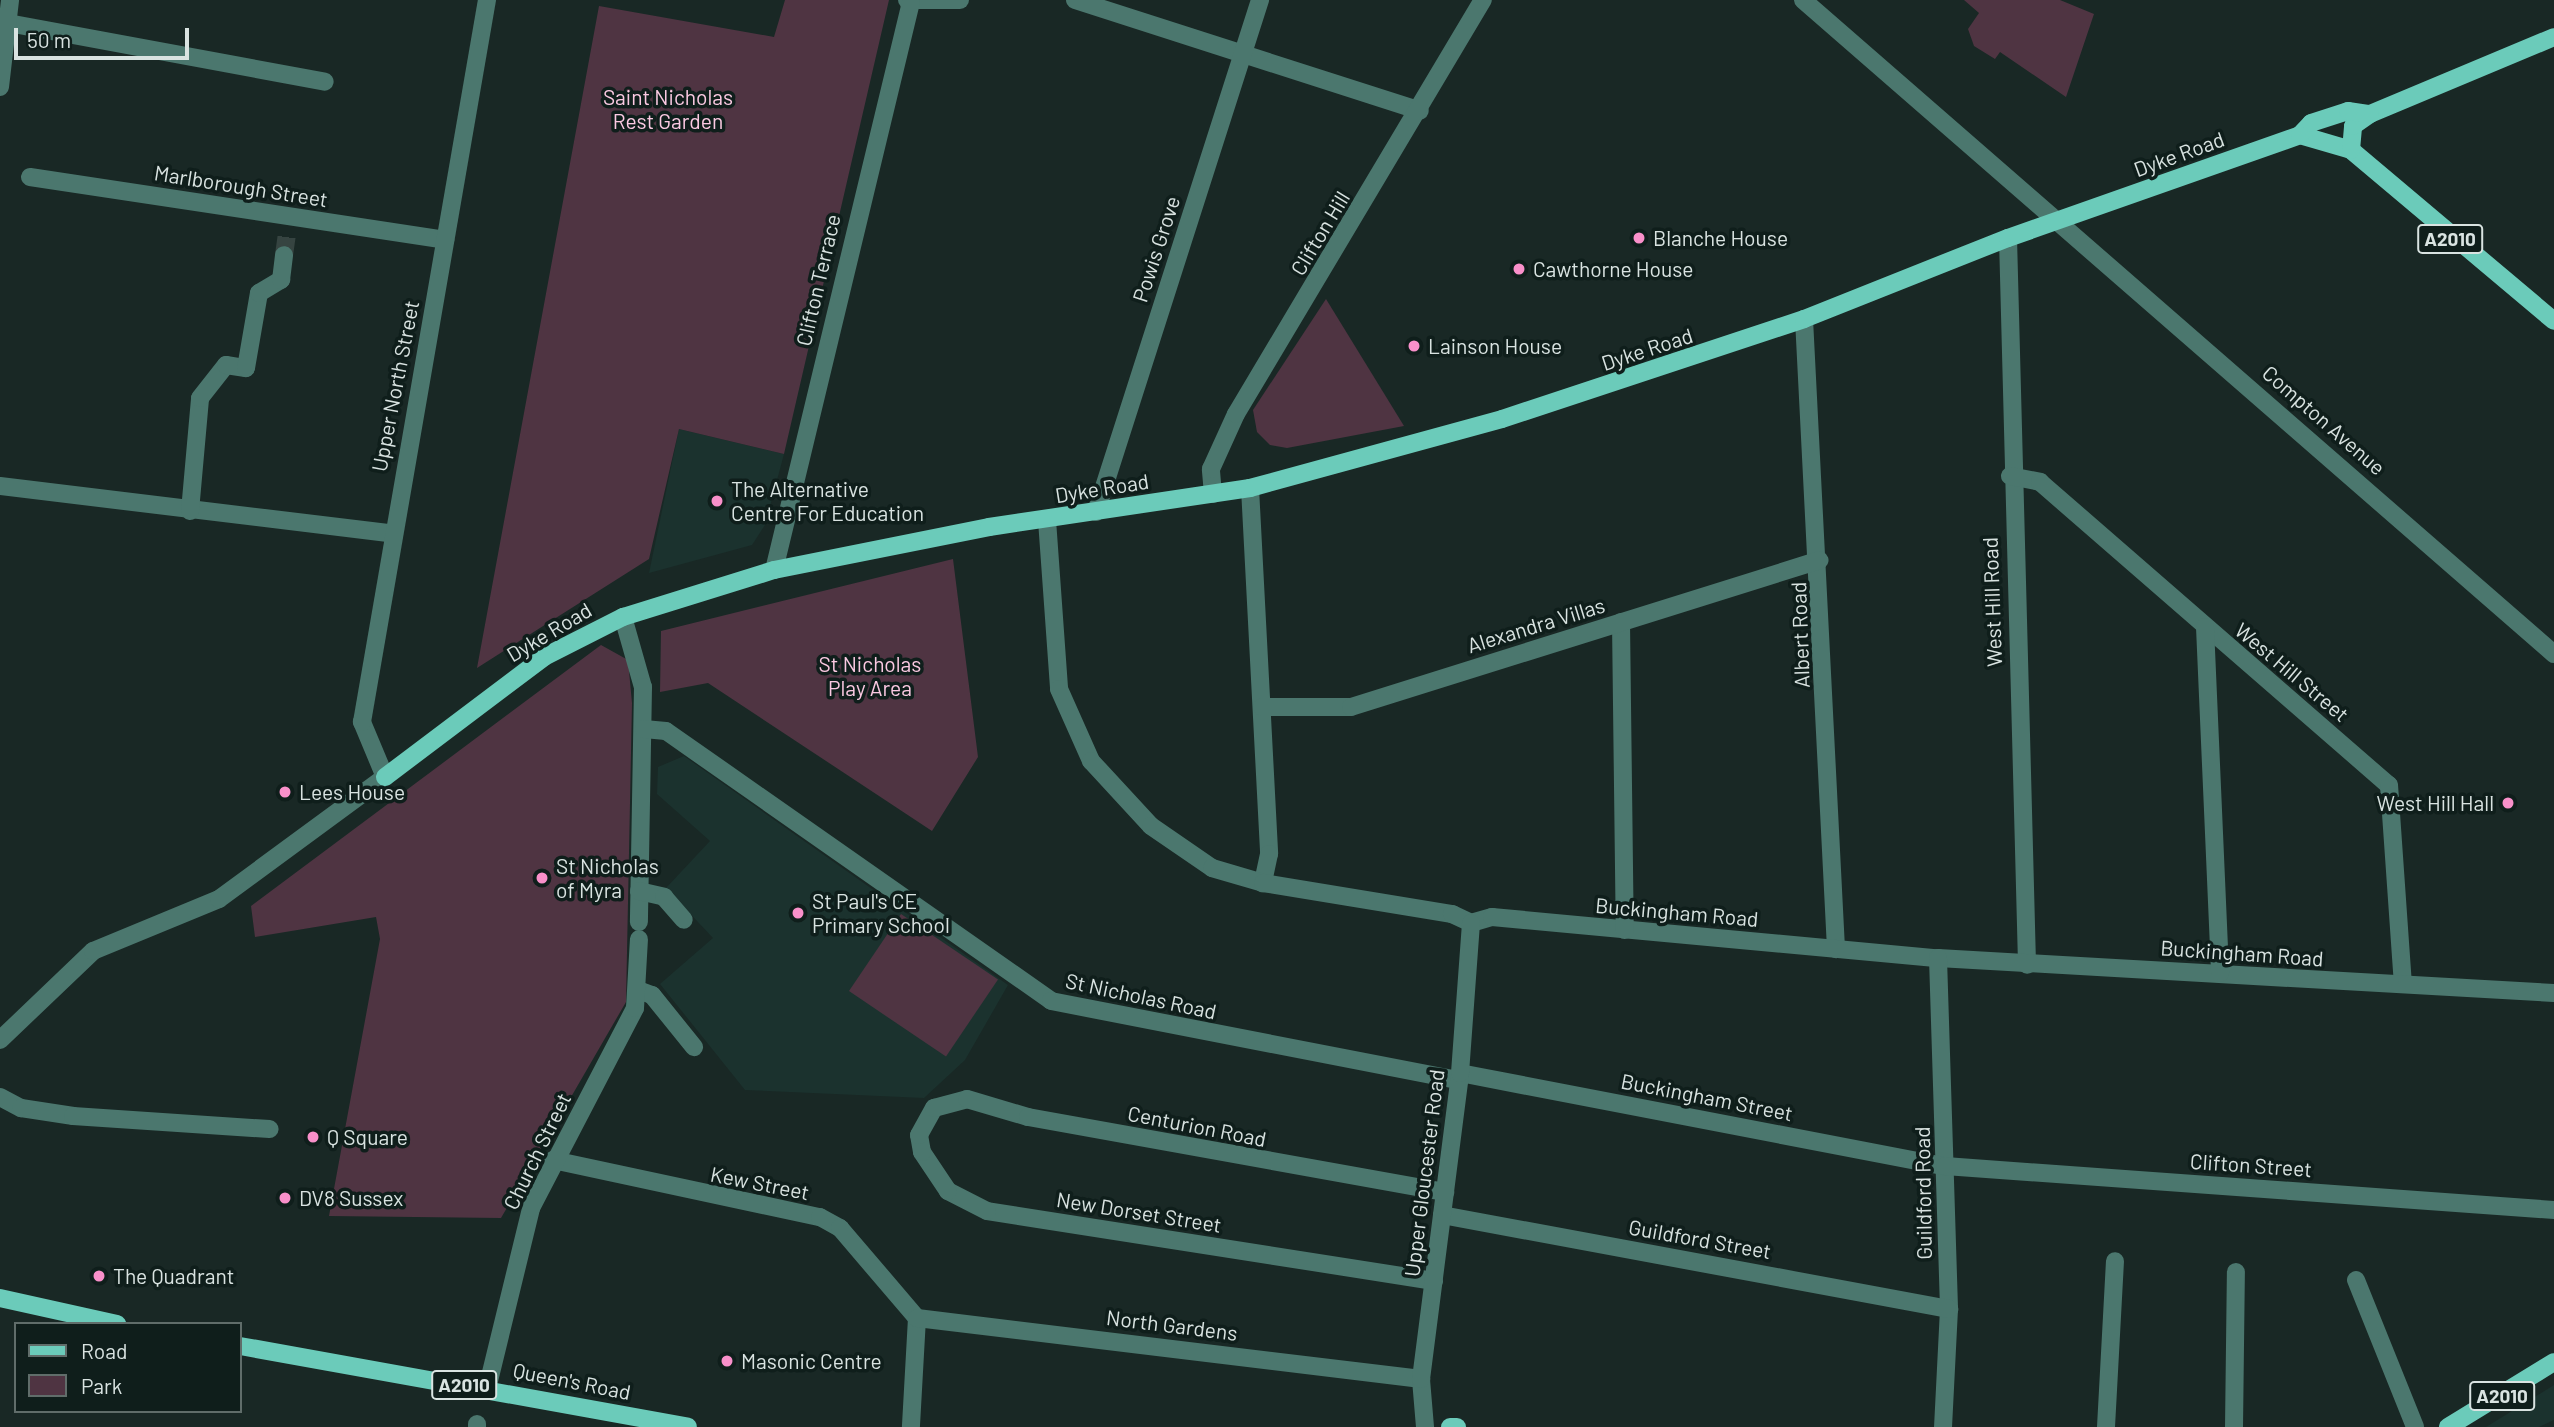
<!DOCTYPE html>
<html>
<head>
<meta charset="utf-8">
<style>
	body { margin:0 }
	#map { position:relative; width:2554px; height:1427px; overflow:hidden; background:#192825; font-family:Barlow,sans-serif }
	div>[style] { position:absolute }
	.built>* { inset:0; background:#1b322e }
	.green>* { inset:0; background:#4f3442; transform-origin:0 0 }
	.minor-tunnel>* { height:18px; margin-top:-9px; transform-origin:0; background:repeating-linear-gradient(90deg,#364441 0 18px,transparent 0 27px) }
	.minor>* { height:18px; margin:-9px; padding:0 9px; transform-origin:9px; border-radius:9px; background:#4b776e }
	.major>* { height:18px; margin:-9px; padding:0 9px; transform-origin:9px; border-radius:9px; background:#6bcbba }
	.dots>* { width:19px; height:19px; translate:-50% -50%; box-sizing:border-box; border:4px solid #0f1e1b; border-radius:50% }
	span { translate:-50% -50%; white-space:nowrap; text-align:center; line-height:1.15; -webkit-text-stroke:7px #0f1e1b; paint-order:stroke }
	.shield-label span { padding:2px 5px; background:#0f1e1b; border:2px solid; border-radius:5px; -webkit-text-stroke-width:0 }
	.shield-label { font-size:19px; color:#d9e3e1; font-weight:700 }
	.park-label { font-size:21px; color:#fbc9e2 }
	.street-label { font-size:21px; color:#d9e3e1 }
	.poi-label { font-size:21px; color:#d9e3e1 }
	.left { translate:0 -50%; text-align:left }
	.right { translate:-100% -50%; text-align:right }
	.legend { position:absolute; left:14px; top:1322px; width:228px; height:91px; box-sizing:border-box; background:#0f1e1b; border:2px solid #606d6a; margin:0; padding:9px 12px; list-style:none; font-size:21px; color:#d9e3e1 }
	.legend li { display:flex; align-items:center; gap:14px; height:35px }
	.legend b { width:35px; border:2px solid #606d6a }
	.scale { position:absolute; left:14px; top:28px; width:175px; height:32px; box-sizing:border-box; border:4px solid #d9e3e1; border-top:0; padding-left:9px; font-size:21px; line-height:24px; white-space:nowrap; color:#d9e3e1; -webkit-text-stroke:5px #0f1e1b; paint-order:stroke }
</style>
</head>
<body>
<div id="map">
	<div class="built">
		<div style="clip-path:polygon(679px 429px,784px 454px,765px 525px,752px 545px,649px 573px)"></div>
		<div style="clip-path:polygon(684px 756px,1008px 985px,965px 1060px,924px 1098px,745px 1090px,660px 984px,713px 938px,666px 888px,710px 841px,657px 794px,658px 767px)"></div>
		<div style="clip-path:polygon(2554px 1385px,2554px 1420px,2539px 1427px,2486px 1427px)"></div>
	</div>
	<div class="green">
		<div style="clip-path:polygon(785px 0,889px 0,784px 454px,679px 429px,649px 559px,477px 668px,599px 6px,774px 37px)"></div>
		<div style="clip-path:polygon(1964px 0,2060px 0,2094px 14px,2066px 97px,2000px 52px,1995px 59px,1974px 46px,1968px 29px,1979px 13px)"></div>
		<div style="clip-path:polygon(1326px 299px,1404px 426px,1287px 448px,1270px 445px,1257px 432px,1253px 410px)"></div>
		<div style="clip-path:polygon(953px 559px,978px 757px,932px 831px,708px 683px,660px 692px,661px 631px)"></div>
		<div style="clip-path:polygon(601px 645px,628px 660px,632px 703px,626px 1002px,501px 1218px,329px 1216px,380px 939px,376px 917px,255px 937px,251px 906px)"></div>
		<div style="left:901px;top:914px;width:117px;height:93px;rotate:34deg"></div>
	</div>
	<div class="minor-tunnel">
		<div style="left:284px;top:255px;width:21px;rotate:-82deg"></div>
	</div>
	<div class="minor">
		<div style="left:907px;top:0;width:53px"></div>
		<div style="left:1075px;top:0;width:362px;rotate:17.8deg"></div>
		<div style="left:1803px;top:0;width:996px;rotate:41.05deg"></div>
		<div style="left:8px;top:23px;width:322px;rotate:10.5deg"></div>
		<div style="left:0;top:87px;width:88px;rotate:-83.4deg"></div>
		<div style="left:30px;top:177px;width:420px;rotate:8.6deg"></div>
		<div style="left:2008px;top:238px;width:727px;rotate:88.5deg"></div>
		<div style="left:1804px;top:319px;width:631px;rotate:87.09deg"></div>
		<div style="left:2010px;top:476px;width:31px;rotate:11deg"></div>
		<div style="left:2040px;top:482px;width:462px;rotate:41deg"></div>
		<div style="left:2389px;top:785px;width:199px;rotate:86deg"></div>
		<div style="left:0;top:486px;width:393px;rotate:6.9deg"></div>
		<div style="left:1250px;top:488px;width:366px;rotate:87deg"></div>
		<div style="left:1269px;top:854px;width:30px;rotate:102deg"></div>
		<div style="left:1213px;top:494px;width:25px;rotate:-95deg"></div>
		<div style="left:1211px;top:469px;width:60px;rotate:-65.6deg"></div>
		<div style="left:1236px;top:414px;width:482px;rotate:-59.2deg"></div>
		<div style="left:190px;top:511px;width:113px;rotate:-84.9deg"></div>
		<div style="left:200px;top:398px;width:42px;rotate:-51.8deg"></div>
		<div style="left:226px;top:365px;width:20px;rotate:9deg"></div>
		<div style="left:246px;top:368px;width:76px;rotate:-80.2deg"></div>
		<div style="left:259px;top:293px;width:26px;rotate:-31deg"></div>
		<div style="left:281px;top:280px;width:25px;rotate:-83deg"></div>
		<div style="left:1096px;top:512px;width:538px;rotate:-72.24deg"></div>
		<div style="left:1047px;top:520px;width:169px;rotate:85.9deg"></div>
		<div style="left:1059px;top:689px;width:79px;rotate:66deg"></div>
		<div style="left:1091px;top:761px;width:88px;rotate:47.3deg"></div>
		<div style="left:1151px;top:826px;width:74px;rotate:34.5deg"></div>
		<div style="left:1212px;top:868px;width:53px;rotate:16.4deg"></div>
		<div style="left:1263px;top:883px;width:192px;rotate:9.3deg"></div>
		<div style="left:1452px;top:914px;width:21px;rotate:25deg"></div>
		<div style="left:1471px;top:923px;width:22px;rotate:-16deg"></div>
		<div style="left:1492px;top:917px;width:448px;rotate:5.3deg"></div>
		<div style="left:1938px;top:958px;width:617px;rotate:3.25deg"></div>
		<div style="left:774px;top:570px;width:584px;rotate:-76.44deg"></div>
		<div style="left:623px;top:617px;width:73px;rotate:74.1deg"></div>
		<div style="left:643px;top:687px;width:235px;rotate:91deg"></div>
		<div style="left:1621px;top:622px;width:308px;rotate:89.3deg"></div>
		<div style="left:2205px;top:627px;width:346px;rotate:87.5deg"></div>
		<div style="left:1262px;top:707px;width:89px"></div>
		<div style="left:1351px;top:707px;width:491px;rotate:-17.4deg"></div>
		<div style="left:644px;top:729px;width:22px;rotate:5deg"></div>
		<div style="left:666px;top:731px;width:470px;rotate:35deg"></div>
		<div style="left:1051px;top:1001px;width:416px;rotate:11deg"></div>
		<div style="left:639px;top:891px;width:26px;rotate:13deg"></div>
		<div style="left:664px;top:897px;width:30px;rotate:49deg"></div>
		<div style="left:1938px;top:958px;width:351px;rotate:88.2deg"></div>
		<div style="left:1949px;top:1309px;width:118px;rotate:92.9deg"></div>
		<div style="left:638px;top:990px;width:15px;rotate:20deg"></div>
		<div style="left:652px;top:995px;width:67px;rotate:51.1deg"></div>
		<div style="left:0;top:1040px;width:129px;rotate:-43.7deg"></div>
		<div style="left:93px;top:951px;width:136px;rotate:-22.4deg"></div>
		<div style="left:219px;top:899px;width:206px;rotate:-36.3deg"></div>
		<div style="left:385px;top:777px;width:60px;rotate:-112.7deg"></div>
		<div style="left:362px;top:722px;width:733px;rotate:-80.18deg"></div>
		<div style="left:1460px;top:1073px;width:494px;rotate:10.9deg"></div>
		<div style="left:1945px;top:1166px;width:611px;rotate:4.13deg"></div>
		<div style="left:0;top:1097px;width:24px;rotate:28deg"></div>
		<div style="left:21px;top:1108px;width:53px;rotate:8.7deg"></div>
		<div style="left:73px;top:1116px;width:197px;rotate:3.8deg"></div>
		<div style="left:553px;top:1160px;width:273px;rotate:12.1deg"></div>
		<div style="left:820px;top:1217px;width:23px;rotate:29deg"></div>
		<div style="left:840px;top:1228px;width:118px;rotate:49.5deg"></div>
		<div style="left:917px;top:1318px;width:109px;rotate:93.2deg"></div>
		<div style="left:1442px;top:1215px;width:516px;rotate:10.5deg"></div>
		<div style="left:2356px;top:1280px;width:158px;rotate:68.1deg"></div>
		<div style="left:1434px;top:1281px;width:452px;rotate:-171.1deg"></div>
		<div style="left:987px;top:1211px;width:44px;rotate:-152.9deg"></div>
		<div style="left:948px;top:1191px;width:47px;rotate:-123.7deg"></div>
		<div style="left:922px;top:1152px;width:17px;rotate:-100deg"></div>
		<div style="left:919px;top:1135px;width:31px;rotate:-61deg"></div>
		<div style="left:934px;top:1108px;width:34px;rotate:-15deg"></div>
		<div style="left:967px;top:1099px;width:64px;rotate:16.4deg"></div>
		<div style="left:1028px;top:1117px;width:424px;rotate:10.2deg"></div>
		<div style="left:917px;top:1318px;width:508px;rotate:6.9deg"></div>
		<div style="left:487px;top:1389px;width:186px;rotate:-76.3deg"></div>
		<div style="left:531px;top:1208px;width:225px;rotate:-62.5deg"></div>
		<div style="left:635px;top:1008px;width:69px;rotate:-86.7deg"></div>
		<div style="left:477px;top:1427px;width:3px;rotate:-90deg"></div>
		<div style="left:1425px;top:1427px;width:48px;rotate:-94.8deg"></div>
		<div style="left:1421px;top:1379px;width:308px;rotate:-82.7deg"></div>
		<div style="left:1460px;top:1073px;width:150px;rotate:-85.8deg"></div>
		<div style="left:2106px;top:1427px;width:166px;rotate:-86.9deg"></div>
		<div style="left:2234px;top:1427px;width:155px;rotate:-89.3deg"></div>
	</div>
	<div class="major">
		<div style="left:2300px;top:135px;width:53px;rotate:16.4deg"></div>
		<div style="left:2351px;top:150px;width:265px;rotate:40.1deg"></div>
		<div style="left:2351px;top:150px;width:24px;rotate:-85deg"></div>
		<div style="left:2353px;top:126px;width:21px;rotate:-35deg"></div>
		<div style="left:2370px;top:114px;width:199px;rotate:-22.7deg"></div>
		<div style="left:385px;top:777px;width:199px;rotate:-37deg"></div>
		<div style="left:544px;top:657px;width:89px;rotate:-26.9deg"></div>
		<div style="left:623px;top:617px;width:158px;rotate:-17.3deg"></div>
		<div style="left:774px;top:570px;width:219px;rotate:-11.3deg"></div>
		<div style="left:989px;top:527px;width:264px;rotate:-8.5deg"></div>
		<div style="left:1250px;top:488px;width:261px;rotate:-15.3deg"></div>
		<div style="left:1502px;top:419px;width:318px;rotate:-18.3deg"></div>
		<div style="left:1804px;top:319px;width:219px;rotate:-21.7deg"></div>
		<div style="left:2008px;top:238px;width:310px;rotate:-19.4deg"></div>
		<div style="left:2300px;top:135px;width:16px;rotate:-47deg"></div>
		<div style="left:2311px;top:123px;width:39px;rotate:-18deg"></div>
		<div style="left:2348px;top:111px;width:22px;rotate:8deg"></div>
		<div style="left:0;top:1298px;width:120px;rotate:12.5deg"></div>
		<div style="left:240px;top:1346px;width:455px;rotate:10.2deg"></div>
		<div style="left:1450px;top:1427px;width:7px"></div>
		<div style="left:2448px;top:1427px;width:124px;rotate:-31.5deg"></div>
	</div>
	<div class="dots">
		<div style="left:1639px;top:238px;background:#f990ca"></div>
		<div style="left:1519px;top:269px;background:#f990ca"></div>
		<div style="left:1414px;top:346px;background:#f990ca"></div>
		<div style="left:717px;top:501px;background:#f990ca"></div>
		<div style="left:285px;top:792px;background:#f990ca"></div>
		<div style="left:2508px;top:803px;background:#f990ca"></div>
		<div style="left:542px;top:878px;background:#f990ca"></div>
		<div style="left:798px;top:913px;background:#f990ca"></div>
		<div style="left:313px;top:1137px;background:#f990ca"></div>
		<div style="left:285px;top:1198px;background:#f990ca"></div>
		<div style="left:99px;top:1276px;background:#f990ca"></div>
		<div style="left:727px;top:1361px;background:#f990ca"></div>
	</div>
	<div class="shield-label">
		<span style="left:2450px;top:239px">A2010</span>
		<span style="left:464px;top:1385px">A2010</span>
		<span style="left:2502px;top:1396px">A2010</span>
	</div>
	<div class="park-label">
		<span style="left:668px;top:109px">Saint Nicholas<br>Rest Garden</span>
		<span style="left:870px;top:676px">St Nicholas<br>Play Area</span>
	</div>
	<div class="street-label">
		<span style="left:2179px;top:154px;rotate:-20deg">Dyke Road</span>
		<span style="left:241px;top:186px;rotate:9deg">Marlborough Street</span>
		<span style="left:1320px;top:233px;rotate:-59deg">Clifton Hill</span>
		<span style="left:1156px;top:249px;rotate:-72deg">Powis Grove</span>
		<span style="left:818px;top:280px;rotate:-77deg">Clifton Terrace</span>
		<span style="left:1647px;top:349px;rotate:-18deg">Dyke Road</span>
		<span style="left:395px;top:386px;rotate:-79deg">Upper North Street</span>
		<span style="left:2324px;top:420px;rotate:41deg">Compton Avenue</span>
		<span style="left:1102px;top:488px;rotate:-9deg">Dyke Road</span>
		<span style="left:1992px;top:602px;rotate:-92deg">West Hill Road</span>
		<span style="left:1536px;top:625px;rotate:-17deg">Alexandra Villas</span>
		<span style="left:549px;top:632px;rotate:-31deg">Dyke Road</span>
		<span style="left:1800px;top:635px;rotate:-92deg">Albert Road</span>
		<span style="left:2292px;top:672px;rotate:40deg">West Hill Street</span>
		<span style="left:1677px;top:912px;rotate:5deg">Buckingham Road</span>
		<span style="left:2242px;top:953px;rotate:4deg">Buckingham Road</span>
		<span style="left:1141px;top:996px;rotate:12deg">St Nicholas Road</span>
		<span style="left:1707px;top:1097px;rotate:11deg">Buckingham Street</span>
		<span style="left:1197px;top:1126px;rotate:11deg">Centurion Road</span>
		<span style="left:537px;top:1151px;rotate:-64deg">Church Street</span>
		<span style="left:2251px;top:1165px;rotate:4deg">Clifton Street</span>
		<span style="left:1424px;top:1173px;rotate:-83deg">Upper Gloucester Road</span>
		<span style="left:760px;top:1183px;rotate:11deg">Kew Street</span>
		<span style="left:1923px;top:1193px;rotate:-91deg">Guildford Road</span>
		<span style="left:1139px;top:1212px;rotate:9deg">New Dorset Street</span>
		<span style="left:1700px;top:1239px;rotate:10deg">Guildford Street</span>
		<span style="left:1172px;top:1325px;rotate:7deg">North Gardens</span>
		<span style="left:572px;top:1381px;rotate:11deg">Queen's Road</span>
	</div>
	<div class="poi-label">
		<span class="left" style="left:1653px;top:238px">Blanche House</span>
		<span class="left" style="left:1533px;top:269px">Cawthorne House</span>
		<span class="left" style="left:1428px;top:346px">Lainson House</span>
		<span class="left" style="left:731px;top:501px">The Alternative<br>Centre For Education</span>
		<span class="left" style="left:299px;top:792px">Lees House</span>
		<span class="right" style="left:2494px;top:803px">West Hill Hall</span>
		<span class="left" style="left:556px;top:878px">St Nicholas<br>of Myra</span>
		<span class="left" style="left:812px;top:913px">St Paul's CE<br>Primary School</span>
		<span class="left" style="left:327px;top:1137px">Q Square</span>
		<span class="left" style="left:299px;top:1198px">DV8 Sussex</span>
		<span class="left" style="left:113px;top:1276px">The Quadrant</span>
		<span class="left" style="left:741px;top:1361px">Masonic Centre</span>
	</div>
	<ul class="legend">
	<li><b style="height:9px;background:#6bcbba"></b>Road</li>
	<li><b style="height:19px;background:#4f3442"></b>Park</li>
	</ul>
	<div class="scale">50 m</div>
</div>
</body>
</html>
